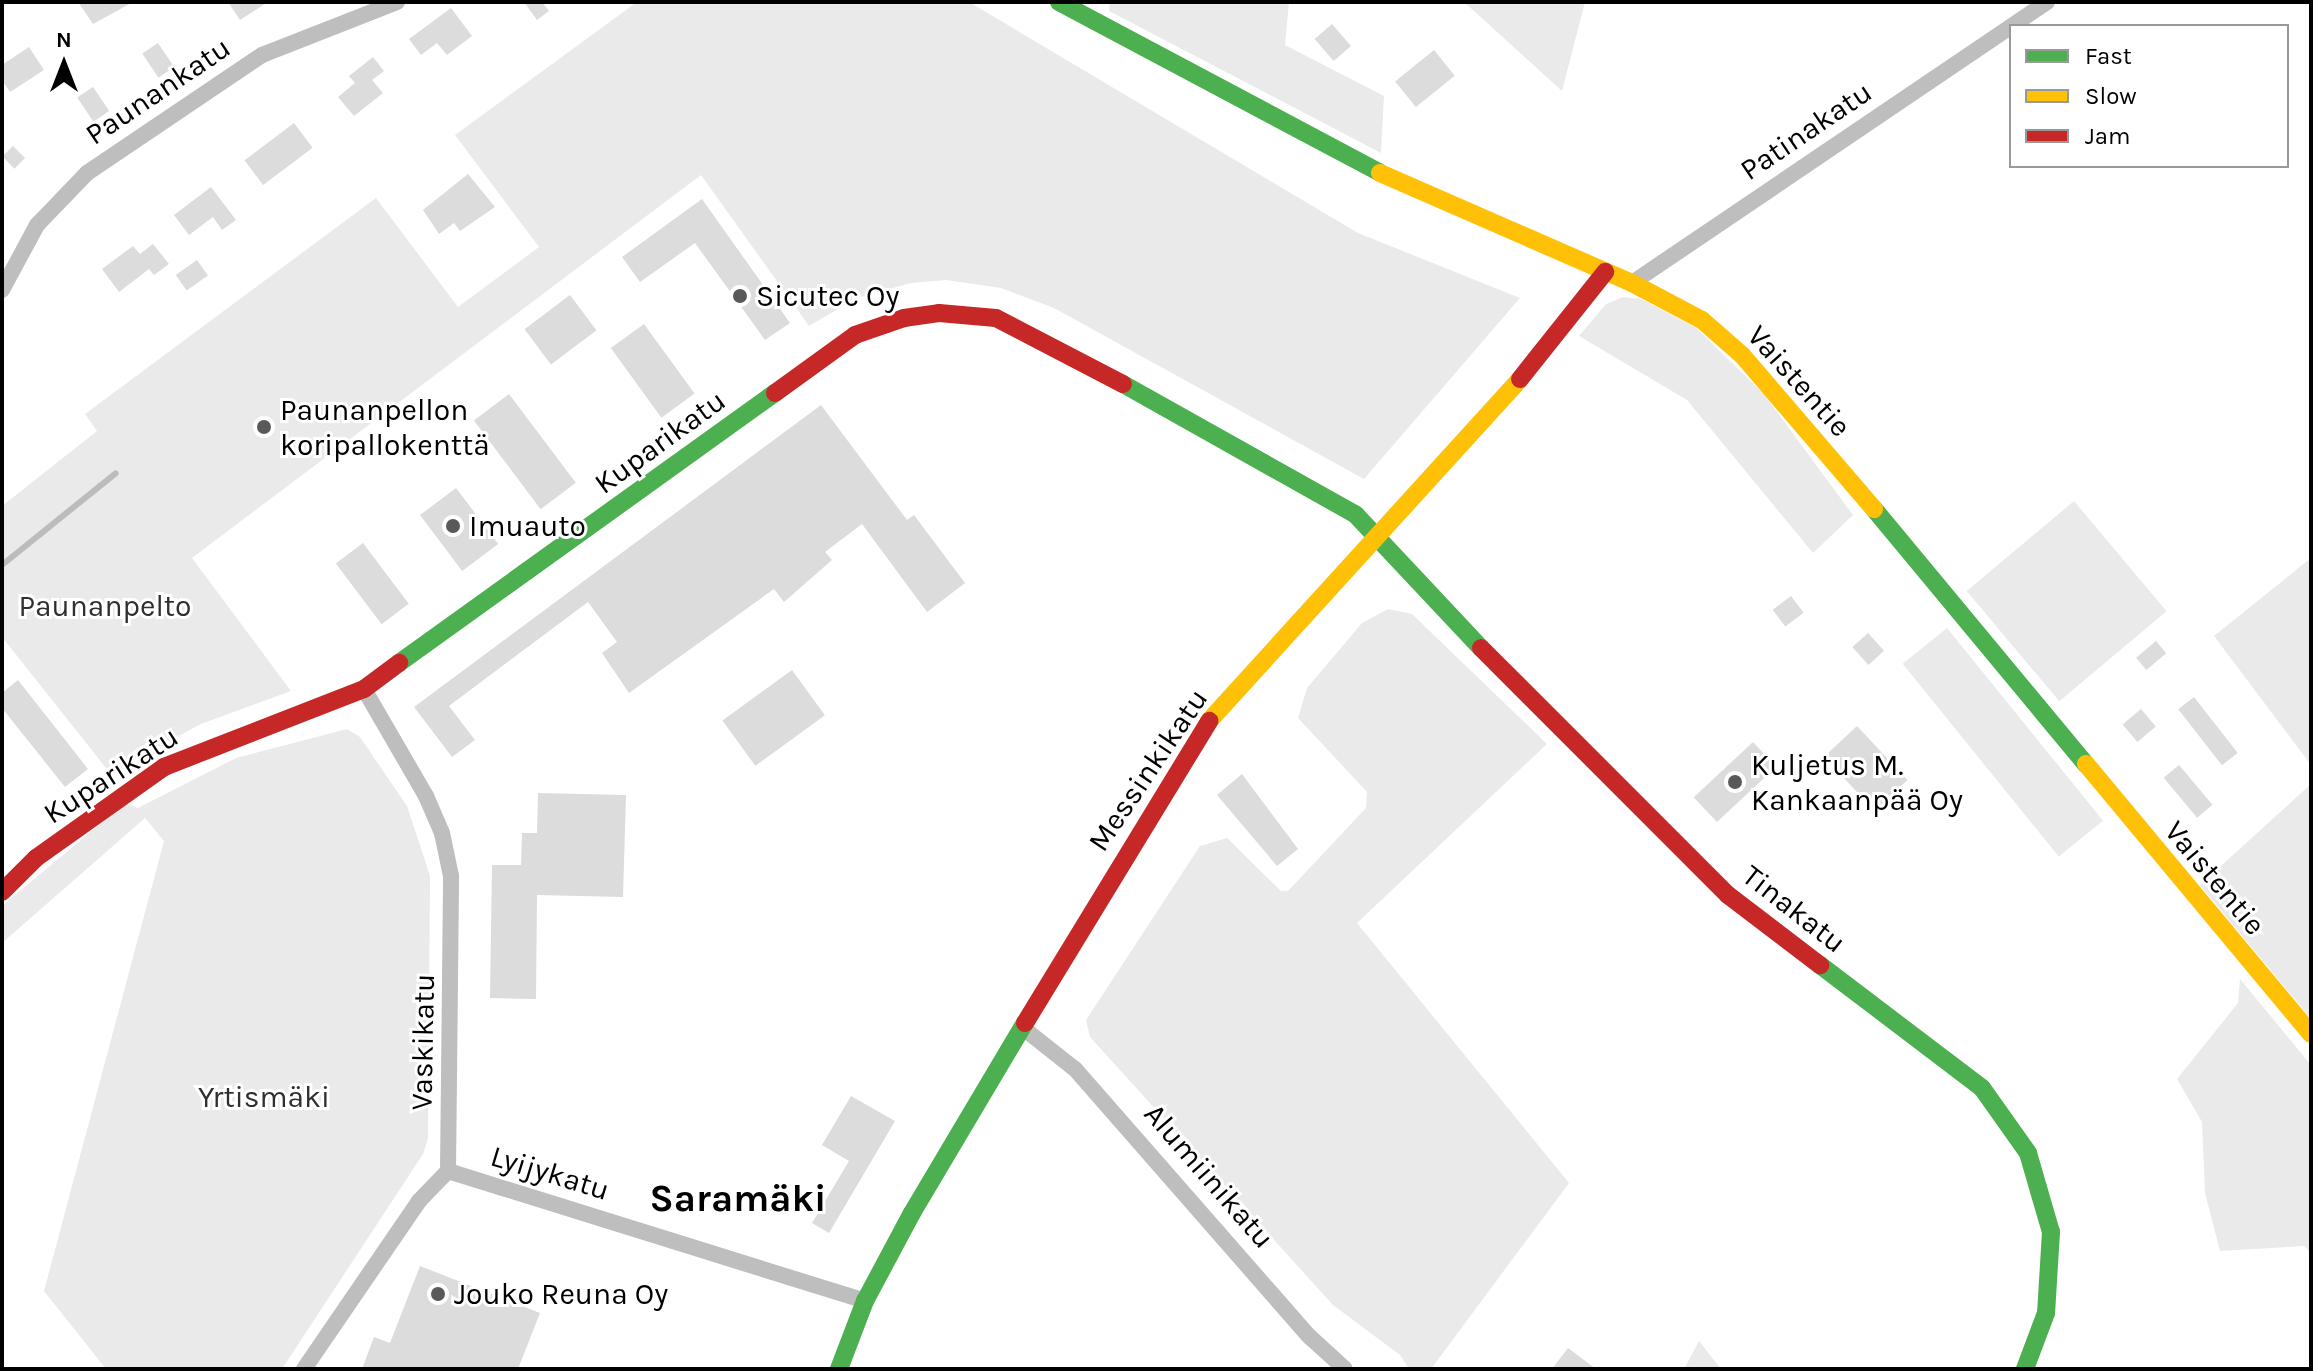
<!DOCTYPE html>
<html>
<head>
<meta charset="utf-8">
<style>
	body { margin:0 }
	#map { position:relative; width:2313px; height:1371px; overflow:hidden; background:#fff; font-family:Karla,sans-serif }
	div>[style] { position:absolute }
	.green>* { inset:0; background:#eaeaea; transform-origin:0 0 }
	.stream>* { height:6px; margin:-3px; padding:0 3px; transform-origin:3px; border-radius:3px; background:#bcbcbc }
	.building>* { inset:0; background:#dcdcdc; transform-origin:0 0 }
	.street>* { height:16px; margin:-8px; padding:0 8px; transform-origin:8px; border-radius:8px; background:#bebebe }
	.fast>* { height:18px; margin:-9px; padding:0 9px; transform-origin:9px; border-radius:9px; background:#4caf50 }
	.slow>* { height:18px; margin:-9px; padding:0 9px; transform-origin:9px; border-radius:9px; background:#ffc107 }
	.jam>* { height:18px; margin:-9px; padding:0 9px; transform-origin:9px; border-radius:9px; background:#c62828 }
	.dots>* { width:22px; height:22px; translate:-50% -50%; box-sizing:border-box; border:4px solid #fff; border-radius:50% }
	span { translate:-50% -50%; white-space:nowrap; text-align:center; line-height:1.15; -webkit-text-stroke:6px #fff; paint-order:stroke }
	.street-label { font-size:30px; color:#000 }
	.poi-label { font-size:30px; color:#000 }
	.left { translate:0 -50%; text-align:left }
	.park-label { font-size:30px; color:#2f2f2f }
	.district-label { font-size:38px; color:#000; font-weight:700 }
	.frame { position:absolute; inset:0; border:4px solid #000; pointer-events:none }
	.legend { position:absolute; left:2009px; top:24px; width:280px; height:144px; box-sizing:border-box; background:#fff; border:2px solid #999; margin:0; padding:10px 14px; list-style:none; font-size:24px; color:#000 }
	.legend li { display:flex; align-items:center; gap:16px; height:40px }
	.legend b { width:40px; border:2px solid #999 }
	.north { position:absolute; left:24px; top:24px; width:80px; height:80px; -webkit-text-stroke:6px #fff; paint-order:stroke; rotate:0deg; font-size:22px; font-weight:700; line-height:32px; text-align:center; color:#000 }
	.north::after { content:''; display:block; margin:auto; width:28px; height:36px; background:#000; clip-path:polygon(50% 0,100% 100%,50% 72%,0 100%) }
</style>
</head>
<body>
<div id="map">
	<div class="green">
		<div style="clip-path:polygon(637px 2px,969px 2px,1358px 233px,1520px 298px,1364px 479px,1054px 308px,1001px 288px,946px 280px,911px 283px,857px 298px,809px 326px,701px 175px,192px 558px,291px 691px,201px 724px,110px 773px,2px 637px,2px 506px,97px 431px,85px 414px,376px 198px,458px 307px,539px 247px,455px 135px)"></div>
		<div style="clip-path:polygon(1110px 2px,1289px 2px,1285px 45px,1384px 96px,1381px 153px,1109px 11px)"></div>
		<div style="clip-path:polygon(1464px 2px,1585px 2px,1562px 91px)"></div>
		<div style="clip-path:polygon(1623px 297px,1641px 299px,1695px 327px,1763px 393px,1853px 515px,1813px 553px,1687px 400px,1579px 336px,1606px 304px)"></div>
		<div style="left:2074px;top:501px;width:144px;height:140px;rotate:50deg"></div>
		<div style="clip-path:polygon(2311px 558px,2311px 765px,2214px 636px)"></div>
		<div style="clip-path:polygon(1388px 609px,1412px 614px,1547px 744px,1357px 923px,1569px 1183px,1431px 1369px,1409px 1369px,1400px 1355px,1333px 1305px,1090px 1037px,1086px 1020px,1200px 846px,1227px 838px,1281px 891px,1288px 891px,1366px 808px,1367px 792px,1298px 718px,1307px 688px,1362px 623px)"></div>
		<div style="left:1947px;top:628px;width:248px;height:57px;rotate:51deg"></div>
		<div style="clip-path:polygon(347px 729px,360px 737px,407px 806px,430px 876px,428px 1139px,423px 1154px,282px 1369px,106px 1369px,44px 1291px,164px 841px,145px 818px,2px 943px,2px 906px,125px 803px,138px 808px,236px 758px)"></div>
		<div style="clip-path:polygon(2311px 784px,2311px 1019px,2200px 885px)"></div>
		<div style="clip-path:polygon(2240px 979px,2311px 1065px,2311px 1253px,2304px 1246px,2220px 1251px,2205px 1193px,2202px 1122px,2177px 1079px,2238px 1003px)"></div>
		<div style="clip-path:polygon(1699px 1341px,1721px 1369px,1684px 1369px)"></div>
	</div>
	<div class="stream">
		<div style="left:2px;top:565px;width:146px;rotate:-38.9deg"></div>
	</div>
	<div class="building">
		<div style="clip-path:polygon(78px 2px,133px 2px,93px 24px)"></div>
		<div style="clip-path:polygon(228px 2px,268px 2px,240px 20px)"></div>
		<div style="clip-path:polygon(524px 2px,542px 2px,549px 11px,537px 20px)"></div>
		<div style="clip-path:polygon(451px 8px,472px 36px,447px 55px,437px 43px,421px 55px,409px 39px)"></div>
		<div style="left:1332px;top:24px;width:29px;height:23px;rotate:49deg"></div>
		<div style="left:158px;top:43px;width:29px;height:19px;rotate:56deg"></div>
		<div style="clip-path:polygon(29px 47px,44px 70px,10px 92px,2px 80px,2px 65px)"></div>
		<div style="left:1434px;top:50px;width:33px;height:50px;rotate:51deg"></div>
		<div style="clip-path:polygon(373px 57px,384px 71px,372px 80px,383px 93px,354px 116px,338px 97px,355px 83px,349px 76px)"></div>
		<div style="left:93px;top:87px;width:29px;height:19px;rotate:56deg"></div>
		<div style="left:294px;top:123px;width:31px;height:62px;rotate:53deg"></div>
		<div style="left:13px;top:146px;width:17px;height:15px;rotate:45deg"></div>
		<div style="clip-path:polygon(468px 174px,495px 207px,460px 231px,454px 223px,439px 234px,423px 210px)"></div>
		<div style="clip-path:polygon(211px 187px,236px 220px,222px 230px,213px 217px,189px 235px,174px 215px)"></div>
		<div style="clip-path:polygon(702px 199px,790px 323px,765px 340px,695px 243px,640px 282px,622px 257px)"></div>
		<div style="clip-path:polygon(153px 244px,169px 264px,154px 275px,149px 269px,119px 292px,102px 269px,133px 246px,140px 254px)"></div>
		<div style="left:197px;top:260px;width:19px;height:26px;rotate:55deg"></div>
		<div style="left:570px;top:295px;width:44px;height:57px;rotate:53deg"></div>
		<div style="left:644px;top:324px;width:86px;height:41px;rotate:54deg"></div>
		<div style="left:509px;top:394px;width:111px;height:44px;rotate:53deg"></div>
		<div style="clip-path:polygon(821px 405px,907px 520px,914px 515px,965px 583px,927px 612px,862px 524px,825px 552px,832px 560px,784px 602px,774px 589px,629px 693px,602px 653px,617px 642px,588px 602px,449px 706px,475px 740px,452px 757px,414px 707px)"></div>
		<div style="left:456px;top:488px;width:70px;height:45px;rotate:53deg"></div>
		<div style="left:363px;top:543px;width:76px;height:34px;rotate:53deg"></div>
		<div style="left:1791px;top:596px;width:21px;height:23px;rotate:53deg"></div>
		<div style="left:1868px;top:633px;width:24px;height:21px;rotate:48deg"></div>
		<div style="left:2156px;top:641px;width:16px;height:26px;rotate:50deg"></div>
		<div style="left:792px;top:670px;width:56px;height:86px;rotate:54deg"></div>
		<div style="clip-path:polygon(18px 680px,88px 769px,65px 787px,2px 708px,2px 693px)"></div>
		<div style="left:2194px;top:697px;width:71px;height:20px;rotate:52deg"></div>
		<div style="left:2141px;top:709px;width:23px;height:24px;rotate:50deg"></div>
		<div style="left:1857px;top:726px;width:74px;height:45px;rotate:47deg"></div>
		<div style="left:1753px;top:742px;width:34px;height:81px;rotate:47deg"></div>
		<div style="left:2179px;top:765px;width:52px;height:20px;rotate:50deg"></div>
		<div style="clip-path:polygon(1242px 774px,1298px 849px,1277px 866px,1217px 795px)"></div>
		<div style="clip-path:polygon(538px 793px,626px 795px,623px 897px,537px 895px,536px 999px,490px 998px,492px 865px,521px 865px,522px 833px,537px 833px)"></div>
		<div style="clip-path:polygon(851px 1096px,895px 1121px,829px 1233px,812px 1223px,849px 1161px,822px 1145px)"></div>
		<div style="clip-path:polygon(420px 1266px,540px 1313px,518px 1369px,362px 1369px,374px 1337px,390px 1343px)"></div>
		<div style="clip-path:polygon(1568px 1348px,1596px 1369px,1552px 1369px)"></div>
	</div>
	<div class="street">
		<div style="left:1632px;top:283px;width:501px;rotate:-34.1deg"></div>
		<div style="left:2px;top:290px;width:74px;rotate:-61.7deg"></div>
		<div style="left:37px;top:225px;width:72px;rotate:-46.1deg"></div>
		<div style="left:87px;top:173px;width:211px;rotate:-34deg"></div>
		<div style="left:262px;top:55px;width:145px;rotate:-21.4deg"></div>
		<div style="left:1023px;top:1028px;width:66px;rotate:38.3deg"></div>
		<div style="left:1075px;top:1069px;width:356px;rotate:48.8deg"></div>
		<div style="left:1310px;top:1337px;width:47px;rotate:42.4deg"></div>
		<div style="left:448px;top:1171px;width:437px;rotate:17.3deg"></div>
		<div style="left:304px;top:1369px;width:204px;rotate:-55.6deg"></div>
		<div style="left:419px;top:1201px;width:42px;rotate:-46deg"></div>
		<div style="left:448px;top:1171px;width:295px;rotate:-89.4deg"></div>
		<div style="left:451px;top:876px;width:44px;rotate:-101.8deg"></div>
		<div style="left:442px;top:833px;width:40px;rotate:-113.4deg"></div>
		<div style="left:426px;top:796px;width:124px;rotate:-120.1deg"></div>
	</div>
	<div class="fast">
		<div style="left:1059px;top:2px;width:364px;rotate:28deg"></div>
		<div style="left:1123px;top:384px;width:267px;rotate:29.3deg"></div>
		<div style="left:1356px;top:515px;width:183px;rotate:46.8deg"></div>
		<div style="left:1874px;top:509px;width:332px;rotate:50.3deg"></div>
		<div style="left:399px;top:663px;width:463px;rotate:-35.7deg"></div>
		<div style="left:1820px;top:965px;width:203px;rotate:37.2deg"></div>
		<div style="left:1982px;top:1088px;width:80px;rotate:54.7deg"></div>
		<div style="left:2028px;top:1153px;width:82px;rotate:73.8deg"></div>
		<div style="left:2051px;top:1232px;width:81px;rotate:93.5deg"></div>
		<div style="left:2046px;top:1313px;width:60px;rotate:110.6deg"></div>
		<div style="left:839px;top:1369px;width:73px;rotate:-69.1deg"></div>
		<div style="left:865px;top:1301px;width:100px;rotate:-61.9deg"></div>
		<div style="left:912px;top:1213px;width:221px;rotate:-59.3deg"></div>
	</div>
	<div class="slow">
		<div style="left:1380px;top:173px;width:275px;rotate:23.6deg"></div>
		<div style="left:1632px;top:283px;width:79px;rotate:27.9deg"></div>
		<div style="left:1702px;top:320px;width:53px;rotate:41.2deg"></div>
		<div style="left:1742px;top:355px;width:203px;rotate:49.4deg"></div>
		<div style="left:1209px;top:721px;width:462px;rotate:-47.7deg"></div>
		<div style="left:2086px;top:764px;width:351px;rotate:50.2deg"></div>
	</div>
	<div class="jam">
		<div style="left:1520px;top:379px;width:137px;rotate:-51.5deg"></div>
		<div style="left:775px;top:393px;width:99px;rotate:-35.9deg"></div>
		<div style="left:855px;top:335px;width:52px;rotate:-19.1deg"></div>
		<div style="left:904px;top:318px;width:35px;rotate:-8deg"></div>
		<div style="left:939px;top:313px;width:57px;rotate:5deg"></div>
		<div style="left:996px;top:318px;width:143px;rotate:27.5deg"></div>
		<div style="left:1481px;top:648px;width:349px;rotate:45deg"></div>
		<div style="left:1728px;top:895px;width:116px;rotate:37.3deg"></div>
		<div style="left:2px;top:892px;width:48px;rotate:-45deg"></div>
		<div style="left:36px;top:858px;width:157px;rotate:-35.4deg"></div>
		<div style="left:164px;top:767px;width:215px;rotate:-21.3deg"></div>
		<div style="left:364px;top:689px;width:44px;rotate:-36.6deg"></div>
		<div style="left:1025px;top:1023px;width:354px;rotate:-58.6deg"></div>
	</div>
	<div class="dots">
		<div style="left:740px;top:296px;background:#595959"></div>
		<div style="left:264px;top:427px;background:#595959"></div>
		<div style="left:453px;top:526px;background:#595959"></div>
		<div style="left:1735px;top:782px;background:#595959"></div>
		<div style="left:438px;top:1294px;background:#595959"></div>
	</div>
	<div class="street-label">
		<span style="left:158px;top:91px;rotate:-34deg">Paunankatu</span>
		<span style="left:1806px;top:131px;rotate:-34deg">Patinakatu</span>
		<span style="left:1799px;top:381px;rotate:48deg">Vaistentie</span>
		<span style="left:660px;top:442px;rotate:-36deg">Kuparikatu</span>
		<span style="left:1148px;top:770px;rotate:-56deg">Messinkikatu</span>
		<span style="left:111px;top:775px;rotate:-33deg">Kuparikatu</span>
		<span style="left:2215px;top:878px;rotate:50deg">Vaistentie</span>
		<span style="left:1794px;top:909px;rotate:38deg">Tinakatu</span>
		<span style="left:423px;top:1042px;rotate:-89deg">Vaskikatu</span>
		<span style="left:550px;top:1173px;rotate:17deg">Lyijykatu</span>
		<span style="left:1209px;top:1176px;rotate:49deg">Alumiinikatu</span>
	</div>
	<div class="poi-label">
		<span class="left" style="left:756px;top:296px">Sicutec Oy</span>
		<span class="left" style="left:280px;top:427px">Paunanpellon<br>koripallokenttä</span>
		<span class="left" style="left:469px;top:526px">Imuauto</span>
		<span class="left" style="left:1751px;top:782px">Kuljetus M.<br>Kankaanpää Oy</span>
		<span class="left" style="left:454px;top:1294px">Jouko Reuna Oy</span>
	</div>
	<div class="park-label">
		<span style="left:105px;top:606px">Paunanpelto</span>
		<span style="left:264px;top:1097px">Yrtismäki</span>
	</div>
	<div class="district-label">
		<span style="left:738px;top:1199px">Saramäki</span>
	</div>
	<div class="frame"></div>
	<ul class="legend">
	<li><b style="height:10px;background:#4caf50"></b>Fast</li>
	<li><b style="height:10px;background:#ffc107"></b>Slow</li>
	<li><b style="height:10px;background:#c62828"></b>Jam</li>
	</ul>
	<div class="north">N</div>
</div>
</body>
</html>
